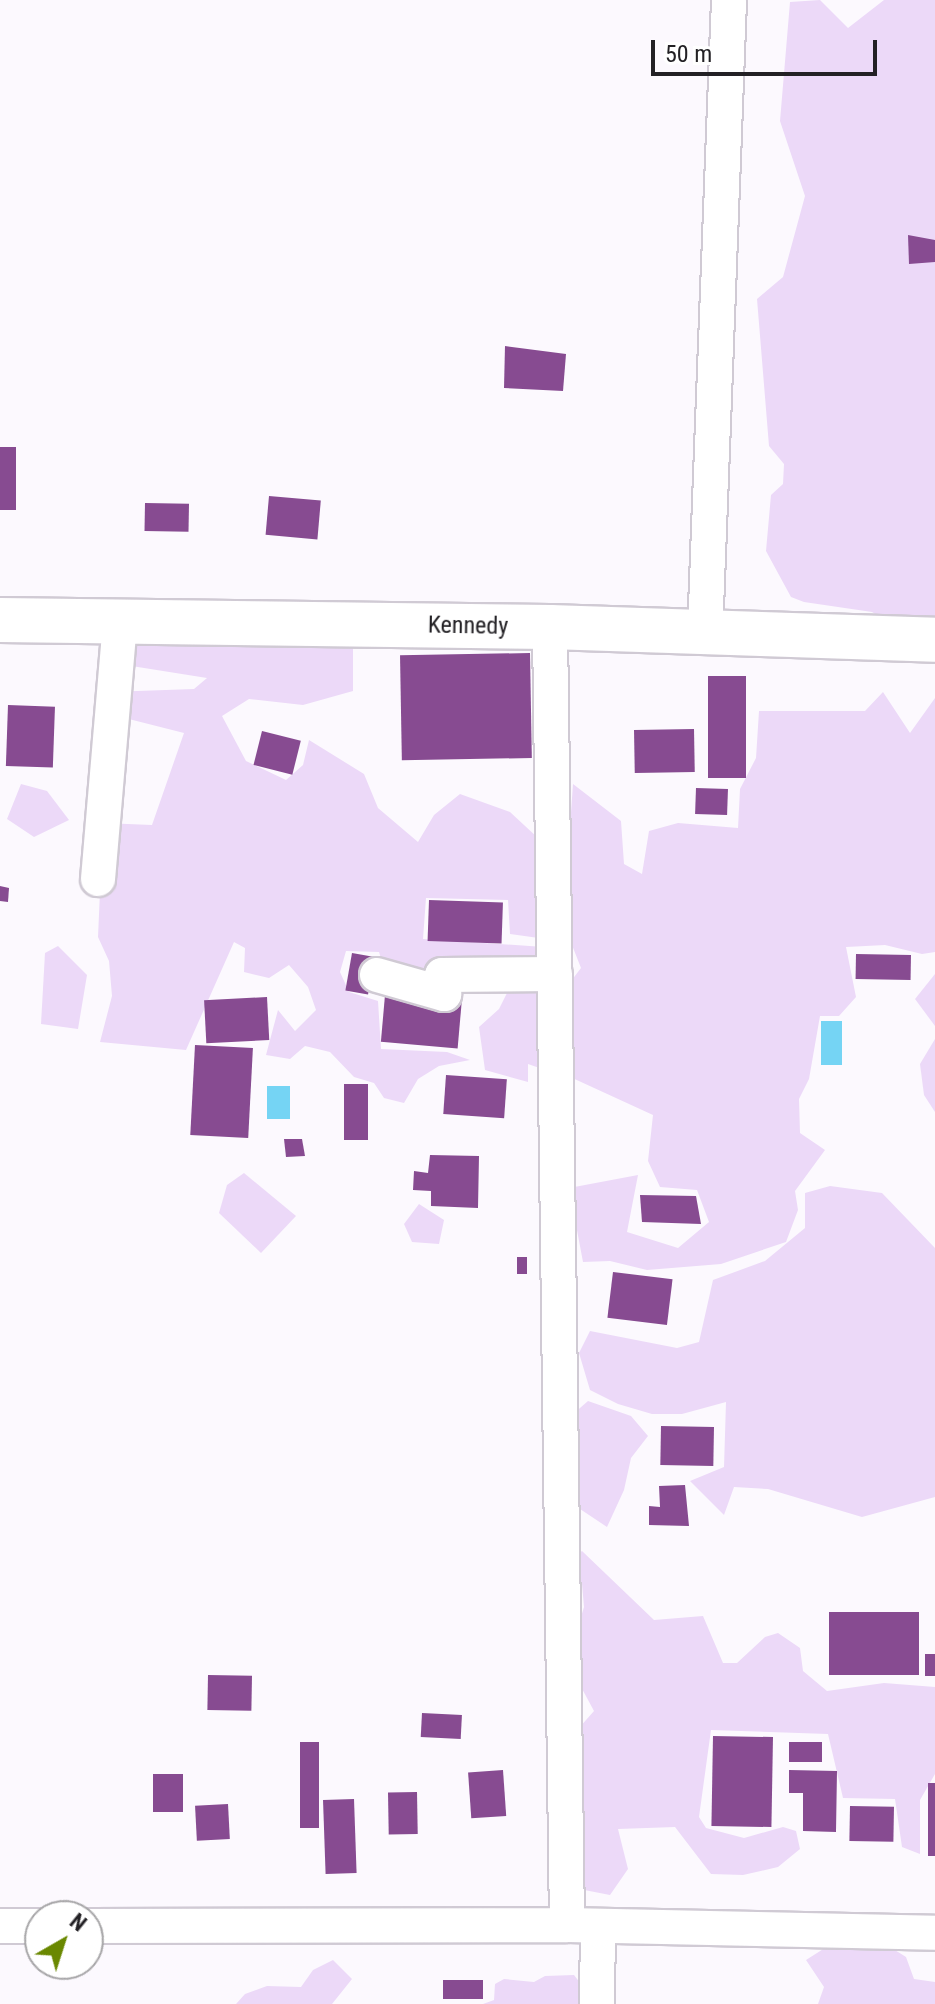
<!DOCTYPE html>
<html>
<head>
<meta charset="utf-8">
<style>
	body { margin:0 }
	#map { position:relative; width:935px; height:2004px; overflow:hidden; background:#fcf9fe; font-family:"Roboto Condensed",sans-serif }
	div>[style] { position:absolute }
	.green>* { inset:0; background:#ecd9f8 }
	.water>* { inset:0; background:#75d4f4; transform-origin:0 0 }
	.building>* { inset:0; background:#874b91; transform-origin:0 0 }
	.roads { filter:drop-shadow(2px 0 #d0cad4) drop-shadow(-2px 0 #d0cad4) drop-shadow(0 2px #d0cad4) drop-shadow(0 -2px #d0cad4) }
	.minor>* { height:34px; margin:-17px; padding:0 17px; transform-origin:17px; border-radius:17px; background:#fff }
	.secondary>* { height:44px; margin:-22px; padding:0 22px; transform-origin:22px; border-radius:22px; background:#fff }
	span { translate:-50% -50%; white-space:nowrap; text-align:center; line-height:1.15; -webkit-text-stroke:8px #fff; paint-order:stroke }
	.street-label { font-size:24px; color:#232125 }
	.north { position:absolute; left:24px; top:1900px; width:80px; height:80px; box-sizing:border-box; background:#fff; border:2px solid #a7a6a8; border-radius:50%; rotate:39deg; font-size:22px; font-weight:700; line-height:32px; text-align:center; color:#232125 }
	.north::after { content:''; display:block; margin:auto; width:28px; height:36px; background:#6a8801; clip-path:polygon(50% 0,100% 100%,50% 72%,0 100%) }
	.scale { position:absolute; left:651px; top:40px; width:226px; height:36px; box-sizing:border-box; border:4px solid #232125; border-top:0; padding-left:10px; font-size:24px; line-height:28px; white-space:nowrap; color:#232125; -webkit-text-stroke:6px #fff; paint-order:stroke }
</style>
</head>
<body>
<div id="map">
	<div class="green">
		<div style="clip-path:polygon(820px 0,848px 28px,884px 0,935px 0,935px 617px,888px 622px,872px 612px,804px 602px,791px 597px,766px 551px,771px 495px,783px 484px,784px 464px,769px 446px,757px 299px,783px 277px,805px 196px,780px 121px,790px 2px)"></div>
		<div style="clip-path:polygon(295px 639px,353px 647px,353px 691px,303px 705px,249px 699px,222px 716px,246px 761px,286px 780px,303px 765px,309px 740px,364px 774px,378px 808px,418px 842px,434px 815px,460px 794px,510px 812px,538px 838px,546px 939px,510px 934px,508px 900px,426px 898px,423px 939px,544px 947px,544px 966px,429px 986px,385px 971px,379px 952px,346px 951px,340px 972px,349px 992px,378px 1001px,381px 1049px,447px 1052px,470px 1060px,439px 1066px,418px 1079px,404px 1103px,384px 1098px,374px 1083px,354px 1077px,330px 1052px,305px 1046px,290px 1059px,266px 1055px,278px 1010px,295px 1031px,316px 1010px,308px 987px,289px 965px,269px 978px,244px 972px,245px 948px,234px 942px,186px 1050px,100px 1042px,112px 996px,109px 961px,98px 937px,103px 823px,152px 825px,184px 733px,113px 715px,109px 692px,194px 689px,207px 678px,119px 664px,119px 641px,259px 647px)"></div>
		<div style="clip-path:polygon(883px 692px,910px 733px,935px 698px,935px 952px,922px 954px,885px 945px,846px 947px,856px 997px,839px 1016px,820px 1016px,809px 1079px,799px 1099px,800px 1133px,825px 1150px,795px 1191px,798px 1210px,786px 1242px,721px 1264px,647px 1270px,610px 1261px,583px 1262px,569px 1188px,638px 1175px,627px 1232px,678px 1248px,709px 1222px,697px 1190px,660px 1187px,648px 1161px,653px 1115px,568px 1076px,565px 989px,581px 968px,570px 940px,565px 897px,573px 784px,621px 821px,624px 864px,642px 874px,649px 831px,678px 823px,738px 828px,740px 789px,756px 758px,759px 711px,865px 711px)"></div>
		<div style="clip-path:polygon(21px 784px,47px 791px,69px 820px,34px 837px,7px 819px)"></div>
		<div style="clip-path:polygon(58px 946px,87px 975px,78px 1029px,41px 1024px,45px 953px)"></div>
		<div style="clip-path:polygon(935px 974px,935px 1026px,915px 999px)"></div>
		<div style="clip-path:polygon(513px 981px,547px 985px,551px 1072px,528px 1064px,528px 1082px,485px 1070px,479px 1027px,499px 1009px)"></div>
		<div style="clip-path:polygon(935px 1039px,935px 1112px,924px 1095px,920px 1064px)"></div>
		<div style="clip-path:polygon(244px 1173px,296px 1216px,261px 1253px,219px 1213px,227px 1185px)"></div>
		<div style="clip-path:polygon(830px 1186px,882px 1193px,935px 1248px,935px 1497px,862px 1517px,768px 1489px,734px 1487px,724px 1515px,690px 1481px,724px 1467px,726px 1402px,682px 1414px,652px 1414px,618px 1404px,590px 1390px,579px 1353px,590px 1331px,677px 1348px,699px 1342px,713px 1280px,765px 1261px,805px 1228px,805px 1193px)"></div>
		<div style="clip-path:polygon(419px 1204px,444px 1220px,439px 1244px,412px 1242px,404px 1224px)"></div>
		<div style="clip-path:polygon(588px 1401px,631px 1416px,648px 1436px,631px 1458px,624px 1490px,607px 1527px,577px 1507px,572px 1415px)"></div>
		<div style="clip-path:polygon(582px 1551px,654px 1620px,703px 1616px,723px 1663px,737px 1663px,765px 1637px,778px 1633px,800px 1648px,803px 1671px,827px 1691px,884px 1683px,935px 1687px,935px 1774px,920px 1800px,920px 1854px,902px 1847px,895px 1799px,843px 1798px,828px 1734px,711px 1730px,699px 1817px,706px 1828px,744px 1838px,783px 1827px,796px 1831px,800px 1849px,778px 1867px,743px 1875px,711px 1874px,675px 1827px,618px 1829px,628px 1869px,610px 1895px,574px 1888px,571px 1737px,594px 1711px,580px 1685px,577px 1630px,584px 1607px,582px 1584px,570px 1560px)"></div>
		<div style="clip-path:polygon(879px 1940px,906px 1957px,914px 1979px,935px 1982px,935px 2004px,818px 2004px,824px 1987px,806px 1960px,828px 1946px)"></div>
		<div style="clip-path:polygon(333px 1960px,352px 1979px,332px 2004px,236px 2004px,245px 1994px,267px 1986px,301px 1987px,313px 1970px)"></div>
		<div style="clip-path:polygon(574px 1975px,587px 1992px,588px 2004px,483px 2004px,494px 2000px,495px 1984px,504px 1979px,534px 1982px,545px 1976px)"></div>
	</div>
	<div class="water">
		<div style="left:821px;top:1021px;width:21px;height:44px"></div>
		<div style="left:267px;top:1086px;width:23px;height:33px"></div>
	</div>
	<div class="building">
		<div style="clip-path:polygon(908px 235px,935px 240px,935px 262px,909px 264px)"></div>
		<div style="clip-path:polygon(505px 346px,566px 354px,563px 391px,504px 388px)"></div>
		<div style="left:0;top:447px;width:16px;height:63px"></div>
		<div style="left:269px;top:496px;width:52px;height:39px;rotate:5deg"></div>
		<div style="left:145px;top:503px;width:44px;height:28px;rotate:1deg"></div>
		<div style="left:530px;top:653px;width:105px;height:130px;rotate:89deg"></div>
		<div style="left:708px;top:676px;width:38px;height:102px"></div>
		<div style="left:8px;top:705px;width:47px;height:61px;rotate:2deg"></div>
		<div style="left:694px;top:729px;width:43px;height:60px;rotate:89deg"></div>
		<div style="left:262px;top:731px;width:40px;height:35px;rotate:14deg"></div>
		<div style="left:696px;top:788px;width:32px;height:26px;rotate:2deg"></div>
		<div style="clip-path:polygon(0 886px,9px 888px,8px 902px,0 901px)"></div>
		<div style="left:429px;top:900px;width:74px;height:41px;rotate:2deg"></div>
		<div style="left:352px;top:953px;width:23px;height:38px;rotate:10deg"></div>
		<div style="left:856px;top:954px;width:55px;height:25px;rotate:1deg"></div>
		<div style="left:385px;top:995px;width:77px;height:47px;rotate:5deg"></div>
		<div style="left:267px;top:997px;width:43px;height:63px;rotate:87deg"></div>
		<div style="left:195px;top:1045px;width:58px;height:90px;rotate:3deg"></div>
		<div style="left:446px;top:1075px;width:61px;height:39px;rotate:4deg"></div>
		<div style="left:344px;top:1084px;width:24px;height:56px"></div>
		<div style="clip-path:polygon(284px 1139px,302px 1139px,305px 1156px,286px 1157px)"></div>
		<div style="clip-path:polygon(430px 1155px,479px 1156px,478px 1208px,431px 1206px,431px 1191px,413px 1190px,414px 1171px,428px 1173px)"></div>
		<div style="clip-path:polygon(640px 1195px,696px 1196px,701px 1224px,642px 1222px)"></div>
		<div style="left:517px;top:1257px;width:10px;height:17px"></div>
		<div style="left:613px;top:1272px;width:60px;height:46px;rotate:7deg"></div>
		<div style="left:661px;top:1426px;width:53px;height:39px;rotate:1deg"></div>
		<div style="clip-path:polygon(685px 1485px,689px 1526px,649px 1525px,649px 1506px,660px 1507px,659px 1486px)"></div>
		<div style="left:829px;top:1612px;width:90px;height:63px"></div>
		<div style="left:925px;top:1654px;width:10px;height:22px"></div>
		<div style="left:208px;top:1675px;width:44px;height:35px;rotate:1deg"></div>
		<div style="left:422px;top:1713px;width:40px;height:24px;rotate:3deg"></div>
		<div style="left:713px;top:1736px;width:60px;height:90px;rotate:1deg"></div>
		<div style="left:300px;top:1742px;width:19px;height:86px"></div>
		<div style="left:789px;top:1742px;width:33px;height:20px"></div>
		<div style="left:503px;top:1770px;width:46px;height:35px;rotate:86deg"></div>
		<div style="clip-path:polygon(789px 1770px,837px 1771px,836px 1832px,803px 1831px,803px 1793px,789px 1793px)"></div>
		<div style="left:153px;top:1774px;width:30px;height:38px"></div>
		<div style="left:928px;top:1783px;width:7px;height:73px"></div>
		<div style="left:417px;top:1792px;width:42px;height:29px;rotate:89deg"></div>
		<div style="left:354px;top:1799px;width:74px;height:31px;rotate:88deg"></div>
		<div style="left:228px;top:1804px;width:35px;height:33px;rotate:87deg"></div>
		<div style="left:850px;top:1806px;width:44px;height:35px;rotate:1deg"></div>
		<div style="left:443px;top:1980px;width:40px;height:19px"></div>
	</div>
	<div class="roads">
		<div class="minor">
			<div style="left:550px;top:627px;width:1298px;rotate:89.25deg"></div>
			<div style="left:705px;top:634px;width:634px;rotate:-87.83deg"></div>
			<div style="left:98px;top:879px;width:259px;rotate:-85.1deg"></div>
			<div style="left:377px;top:975px;width:70px;rotate:15.8deg"></div>
			<div style="left:444px;top:994px;width:19px;rotate:-96deg"></div>
			<div style="left:442px;top:975px;width:113px;rotate:-0.5deg"></div>
			<div style="left:0;top:1926px;width:40px"></div>
			<div style="left:88px;top:1926px;width:479px;rotate:-0.1deg"></div>
			<div style="left:567px;top:1925px;width:368px;rotate:1.2deg"></div>
			<div style="left:597px;top:2004px;width:78px;rotate:-89.3deg"></div>
		</div>
		<div class="secondary">
			<div style="left:0;top:620px;width:550px;rotate:0.73deg"></div>
			<div style="left:550px;top:627px;width:385px;rotate:1.9deg"></div>
		</div>
	</div>
	<div class="street-label">
		<span style="left:468px;top:626px;rotate:1deg">Kennedy</span>
	</div>
	<div class="north">N</div>
	<div class="scale">50 m</div>
</div>
</body>
</html>
